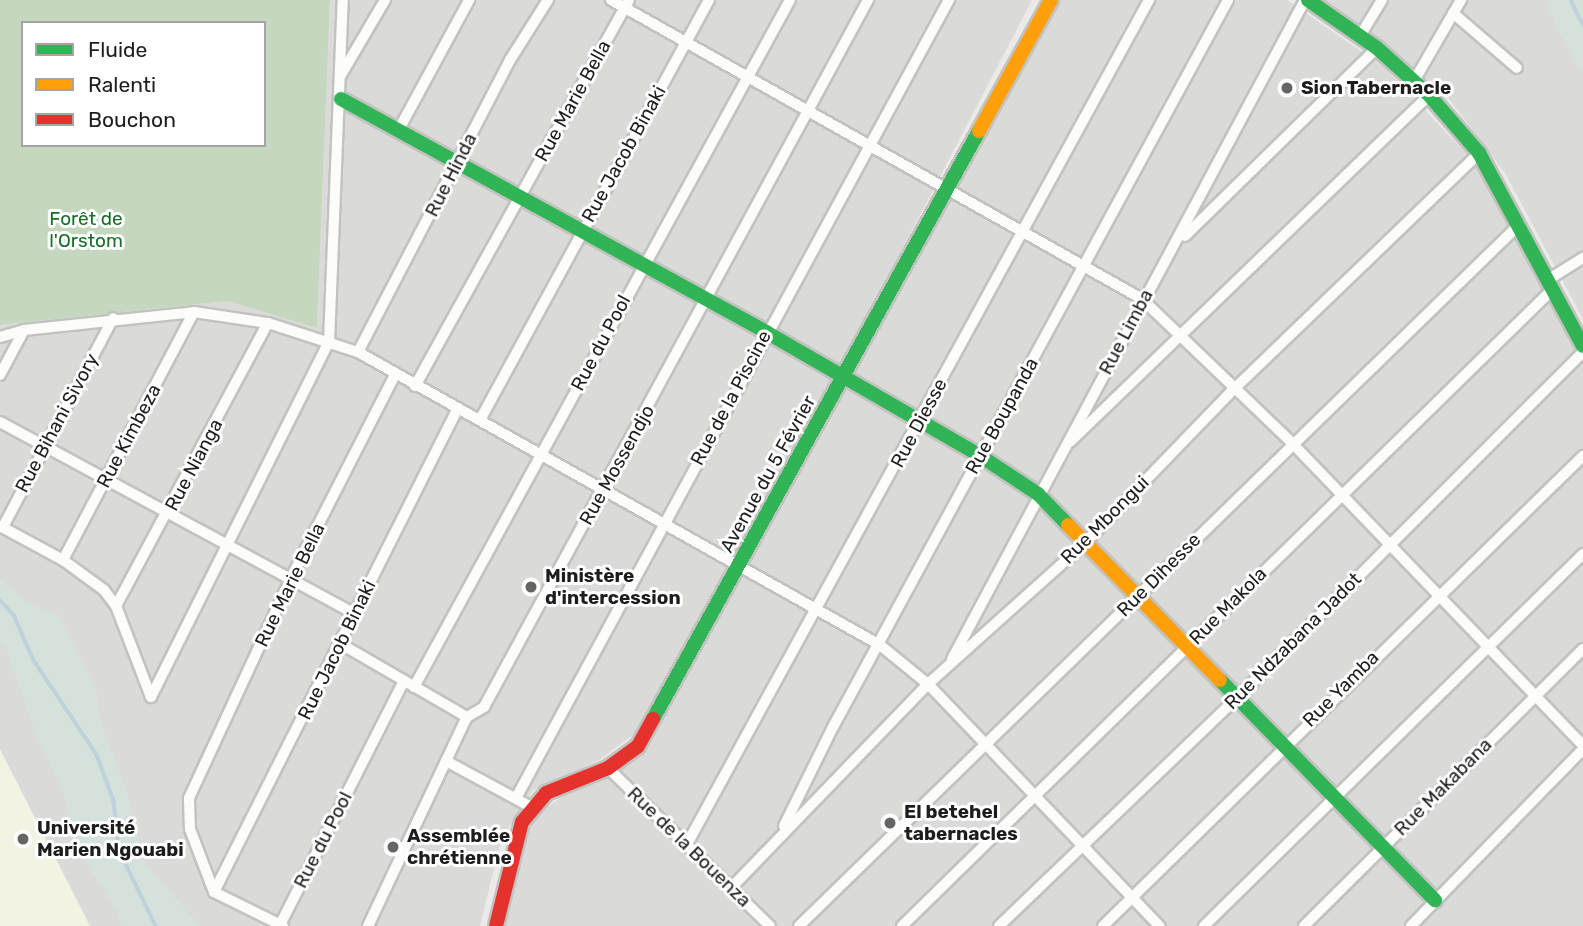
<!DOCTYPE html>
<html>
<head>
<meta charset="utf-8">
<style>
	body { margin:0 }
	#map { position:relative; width:1583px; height:926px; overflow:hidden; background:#ebeae7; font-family:Rubik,sans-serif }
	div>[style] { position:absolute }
	.residential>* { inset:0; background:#dadad8 }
	.education>* { inset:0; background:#f2f3e3 }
	.forest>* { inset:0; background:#c6d7bf }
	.wetland>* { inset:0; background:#d5e1db }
	.stream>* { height:3.5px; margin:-1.75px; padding:0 1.75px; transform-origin:1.75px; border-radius:1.75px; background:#bed2db }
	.roads { filter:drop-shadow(2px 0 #c2c2c0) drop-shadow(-2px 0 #c2c2c0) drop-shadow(0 2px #c2c2c0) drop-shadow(0 -2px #c2c2c0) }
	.street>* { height:10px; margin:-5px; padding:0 5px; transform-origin:5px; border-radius:5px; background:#fcfcfb }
	.fast>* { height:14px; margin:-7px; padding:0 7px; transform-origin:7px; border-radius:7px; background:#30b455 }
	.slow>* { height:14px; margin:-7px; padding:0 7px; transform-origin:7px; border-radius:7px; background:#ff9f0a }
	.jam>* { height:14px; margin:-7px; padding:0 7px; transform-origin:7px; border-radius:7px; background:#e5322d }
	.dots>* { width:19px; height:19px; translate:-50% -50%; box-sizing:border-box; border:4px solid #fff; border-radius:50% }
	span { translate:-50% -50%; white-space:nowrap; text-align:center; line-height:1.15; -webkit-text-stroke:6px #fff; paint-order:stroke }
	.poi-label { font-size:19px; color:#1d1d1d; font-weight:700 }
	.left { translate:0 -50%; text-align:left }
	.street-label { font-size:19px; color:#1d1d1d }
	.park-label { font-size:19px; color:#186e28 }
	.legend { position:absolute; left:21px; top:21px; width:245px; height:126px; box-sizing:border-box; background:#fff; border:2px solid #a5a5a5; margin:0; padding:9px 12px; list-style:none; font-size:21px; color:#1d1d1d }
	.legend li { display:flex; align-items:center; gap:14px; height:35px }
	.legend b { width:35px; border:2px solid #a5a5a5 }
</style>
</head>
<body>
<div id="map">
	<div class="residential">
		<div style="clip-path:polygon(330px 0,1032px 0,868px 315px,634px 734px,599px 760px,533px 790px,501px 840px,480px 926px,90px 926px,0 749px,0 325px,228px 301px,317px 327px)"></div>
		<div style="clip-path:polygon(1060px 0,1287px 0,1384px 67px,1479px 167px,1583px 365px,1583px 926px,503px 926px,526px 836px,536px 815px,576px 787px,626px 767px,648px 748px)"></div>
		<div style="clip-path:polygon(1320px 0,1583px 0,1583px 319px,1505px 173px,1444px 92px)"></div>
	</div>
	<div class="education">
		<div style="clip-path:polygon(0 749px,1px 752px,90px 926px,0 926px)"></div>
	</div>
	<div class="forest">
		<div style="clip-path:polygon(evenodd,0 0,330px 0,317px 328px,228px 301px,0 325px,0 0,23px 23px,264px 23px,264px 145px,23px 145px,23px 23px)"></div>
	</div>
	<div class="wetland">
		<div style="clip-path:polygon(1547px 0,1583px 0,1583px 74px,1556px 27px)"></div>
		<div style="clip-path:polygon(0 579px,25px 601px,58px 615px,96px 687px,101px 722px,126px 788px,146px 864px,200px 926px,121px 926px,116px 910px,76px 847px,63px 793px,33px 727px,6px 648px,0 642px)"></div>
	</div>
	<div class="stream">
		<div style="left:1571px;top:0;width:28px;rotate:64deg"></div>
		<div style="left:0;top:600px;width:21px;rotate:47deg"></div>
		<div style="left:14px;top:615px;width:48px;rotate:66.6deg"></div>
		<div style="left:33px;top:659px;width:115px;rotate:56.3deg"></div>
		<div style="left:97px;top:755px;width:49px;rotate:69.7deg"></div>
		<div style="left:114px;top:801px;width:49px;rotate:84.2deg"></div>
		<div style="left:119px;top:850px;width:85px;rotate:64deg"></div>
	</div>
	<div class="roads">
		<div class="street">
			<div style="left:611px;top:0;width:609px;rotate:29.38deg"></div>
			<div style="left:1142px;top:299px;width:208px;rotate:43.8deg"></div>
			<div style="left:1292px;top:443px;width:419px;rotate:46.1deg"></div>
			<div style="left:1453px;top:13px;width:84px;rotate:40.7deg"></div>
			<div style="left:1360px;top:36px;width:42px;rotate:-58.6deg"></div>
			<div style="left:341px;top:75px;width:87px;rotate:-59.6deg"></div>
			<div style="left:1414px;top:81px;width:94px;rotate:-59.9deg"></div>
			<div style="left:398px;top:131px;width:149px;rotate:-61.5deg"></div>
			<div style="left:1185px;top:236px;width:269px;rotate:-44.4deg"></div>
			<div style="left:1549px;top:279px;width:40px;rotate:-32deg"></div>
			<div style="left:0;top:337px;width:25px;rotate:-16deg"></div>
			<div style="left:24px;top:330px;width:171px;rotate:-6deg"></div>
			<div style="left:194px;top:312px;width:75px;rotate:8.5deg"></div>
			<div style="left:268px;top:323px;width:95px;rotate:17.9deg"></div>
			<div style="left:358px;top:352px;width:599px;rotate:29.31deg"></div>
			<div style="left:880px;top:645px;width:62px;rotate:39.1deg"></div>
			<div style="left:928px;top:684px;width:335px;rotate:46.3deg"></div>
			<div style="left:358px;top:352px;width:329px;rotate:-62.5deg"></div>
			<div style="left:510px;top:60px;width:71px;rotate:-57.7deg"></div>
			<div style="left:0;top:375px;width:51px;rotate:-61.9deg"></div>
			<div style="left:415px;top:386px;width:441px;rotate:-61deg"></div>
			<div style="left:480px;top:420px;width:478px;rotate:-61.4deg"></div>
			<div style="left:0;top:422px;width:404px;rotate:28.4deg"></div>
			<div style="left:1070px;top:442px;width:499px;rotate:-44deg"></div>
			<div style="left:0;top:526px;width:72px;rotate:28.4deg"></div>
			<div style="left:63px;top:560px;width:51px;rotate:36.2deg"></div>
			<div style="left:104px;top:590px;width:20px;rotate:53deg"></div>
			<div style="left:116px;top:606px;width:97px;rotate:69deg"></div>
			<div style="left:3px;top:527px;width:236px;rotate:-62.2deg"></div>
			<div style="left:63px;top:560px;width:280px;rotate:-62.2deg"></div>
			<div style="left:116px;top:606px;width:321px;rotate:-61.8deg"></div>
			<div style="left:341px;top:644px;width:146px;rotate:30.1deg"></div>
			<div style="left:952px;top:659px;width:748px;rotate:-61.82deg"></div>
			<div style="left:414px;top:687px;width:783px;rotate:-61.31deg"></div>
			<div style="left:151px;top:697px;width:397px;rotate:-63.4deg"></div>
			<div style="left:329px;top:342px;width:342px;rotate:-87.7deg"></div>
			<div style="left:467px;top:717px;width:20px;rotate:-30deg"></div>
			<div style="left:484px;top:707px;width:805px;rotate:-61.49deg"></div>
			<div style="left:446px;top:761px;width:97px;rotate:28.4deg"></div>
			<div style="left:608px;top:768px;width:226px;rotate:44.3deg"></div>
			<div style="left:516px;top:798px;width:908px;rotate:-61.52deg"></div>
			<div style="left:784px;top:826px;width:110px;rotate:-63.7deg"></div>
			<div style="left:833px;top:727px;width:827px;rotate:-61.48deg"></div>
			<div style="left:687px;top:844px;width:962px;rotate:-61.3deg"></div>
			<div style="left:731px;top:888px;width:284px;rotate:-46deg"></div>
			<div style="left:928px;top:684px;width:212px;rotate:-41.9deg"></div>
			<div style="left:1086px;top:542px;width:211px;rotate:-46deg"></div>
			<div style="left:1233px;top:390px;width:342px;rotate:-43.9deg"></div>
			<div style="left:214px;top:892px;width:542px;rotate:-63.25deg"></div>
			<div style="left:280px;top:925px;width:274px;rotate:-63.1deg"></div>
			<div style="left:283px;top:926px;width:77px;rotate:-153.8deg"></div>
			<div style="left:214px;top:892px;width:67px;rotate:-110.9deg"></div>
			<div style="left:190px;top:829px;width:31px;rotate:-92deg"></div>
			<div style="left:189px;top:798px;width:242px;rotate:-65.1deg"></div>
			<div style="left:291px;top:578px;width:228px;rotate:-62.9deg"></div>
			<div style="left:368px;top:926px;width:231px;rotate:-64.7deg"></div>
			<div style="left:799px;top:926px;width:1006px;rotate:-44.24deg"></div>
			<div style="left:902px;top:926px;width:912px;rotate:-44.38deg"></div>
			<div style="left:999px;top:926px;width:330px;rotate:-43.8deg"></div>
			<div style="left:1237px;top:698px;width:489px;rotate:-45deg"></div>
			<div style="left:1103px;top:926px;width:672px;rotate:-44.4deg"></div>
			<div style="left:1204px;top:926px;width:531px;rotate:-44.47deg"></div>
			<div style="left:1304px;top:926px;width:393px;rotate:-44.8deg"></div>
			<div style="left:1411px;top:926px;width:247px;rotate:-45.8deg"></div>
		</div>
		<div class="fast">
			<div style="left:1308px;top:0;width:84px;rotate:34.8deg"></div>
			<div style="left:1377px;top:48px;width:70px;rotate:42.1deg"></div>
			<div style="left:1429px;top:95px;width:77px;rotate:49.2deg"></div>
			<div style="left:1479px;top:153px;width:219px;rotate:61.7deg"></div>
			<div style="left:341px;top:99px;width:485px;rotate:28.7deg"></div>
			<div style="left:766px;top:332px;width:246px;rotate:30deg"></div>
			<div style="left:979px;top:455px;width:71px;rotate:33.5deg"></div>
			<div style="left:1038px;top:494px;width:43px;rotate:45.9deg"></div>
			<div style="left:1220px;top:680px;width:308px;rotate:45.7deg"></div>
			<div style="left:653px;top:719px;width:672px;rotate:-61deg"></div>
		</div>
		<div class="slow">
			<div style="left:979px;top:131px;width:149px;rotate:-61.2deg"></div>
			<div style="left:1068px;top:525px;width:217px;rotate:45.6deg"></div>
		</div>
		<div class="jam">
			<div style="left:496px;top:926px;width:107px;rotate:-76deg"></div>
			<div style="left:522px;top:822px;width:38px;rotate:-50deg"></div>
			<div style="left:546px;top:793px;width:67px;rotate:-22deg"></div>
			<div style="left:608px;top:768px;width:37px;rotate:-36deg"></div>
			<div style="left:638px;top:746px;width:31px;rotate:-61deg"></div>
		</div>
	</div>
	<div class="dots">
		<div style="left:1287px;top:88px;background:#656564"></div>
		<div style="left:531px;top:587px;background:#656564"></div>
		<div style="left:890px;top:823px;background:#656564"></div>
		<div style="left:23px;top:839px;background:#656564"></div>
		<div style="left:393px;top:847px;background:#656564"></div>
	</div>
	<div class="poi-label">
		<span class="left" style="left:1301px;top:88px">Sion Tabernacle</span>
		<span class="left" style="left:545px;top:587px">Ministère<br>d'intercession</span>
		<span class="left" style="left:904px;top:823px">El betehel<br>tabernacles</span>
		<span class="left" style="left:37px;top:839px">Université<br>Marien Ngouabi</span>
		<span class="left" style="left:407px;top:847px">Assemblée<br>chrétienne</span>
	</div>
	<div class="street-label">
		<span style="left:573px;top:101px;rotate:-61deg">Rue Marie Bella</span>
		<span style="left:624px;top:154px;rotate:-61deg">Rue Jacob Binaki</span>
		<span style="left:451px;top:175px;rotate:-63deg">Rue Hinda</span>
		<span style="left:1126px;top:332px;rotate:-62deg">Rue Limba</span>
		<span style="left:601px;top:343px;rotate:-62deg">Rue du Pool</span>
		<span style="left:731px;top:398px;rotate:-62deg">Rue de la Piscine</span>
		<span style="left:1002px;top:416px;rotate:-61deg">Rue Boupanda</span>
		<span style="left:57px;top:423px;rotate:-62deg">Rue Bihani Sivory</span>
		<span style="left:919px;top:423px;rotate:-62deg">Rue Diesse</span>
		<span style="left:129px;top:436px;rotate:-62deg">Rue Kimbeza</span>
		<span style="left:194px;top:465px;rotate:-62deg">Rue Nianga</span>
		<span style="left:617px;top:465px;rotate:-61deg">Rue Mossendjo</span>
		<span style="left:768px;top:474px;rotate:-61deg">Avenue du 5 Février</span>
		<span style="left:1105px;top:520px;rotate:-45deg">Rue Mbongui</span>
		<span style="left:1159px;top:575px;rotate:-45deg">Rue Dihesse</span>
		<span style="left:290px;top:585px;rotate:-64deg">Rue Marie Bella</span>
		<span style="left:1228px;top:606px;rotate:-45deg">Rue Makola</span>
		<span style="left:1293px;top:641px;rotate:-45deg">Rue Ndzabana Jadot</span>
		<span style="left:337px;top:650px;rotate:-64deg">Rue Jacob Binaki</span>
		<span style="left:1341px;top:689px;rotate:-45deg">Rue Yamba</span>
		<span style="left:1443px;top:787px;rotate:-45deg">Rue Makabana</span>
		<span style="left:323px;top:840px;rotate:-63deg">Rue du Pool</span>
		<span style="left:689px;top:847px;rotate:44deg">Rue de la Bouenza</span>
	</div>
	<div class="park-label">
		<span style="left:86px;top:230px">Forêt de<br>l'Orstom</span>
	</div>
	<ul class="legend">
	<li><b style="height:9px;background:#30b455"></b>Fluide</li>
	<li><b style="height:9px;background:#ff9f0a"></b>Ralenti</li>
	<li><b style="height:9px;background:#e5322d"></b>Bouchon</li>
	</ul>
</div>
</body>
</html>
